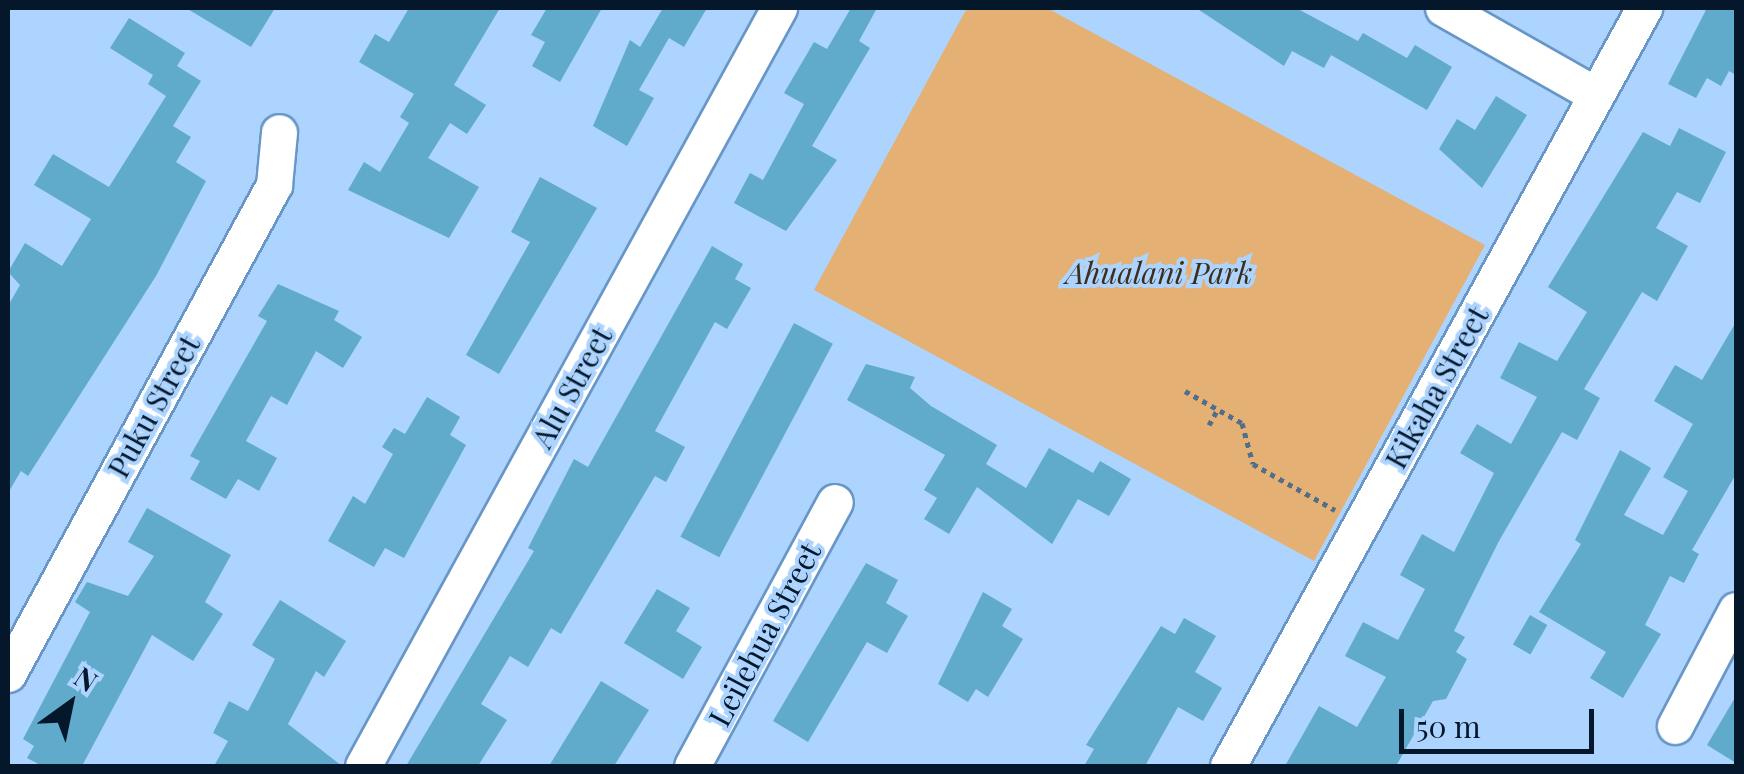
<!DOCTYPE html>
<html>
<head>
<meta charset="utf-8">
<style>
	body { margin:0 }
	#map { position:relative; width:1744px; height:774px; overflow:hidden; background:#add4fe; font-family:"Playfair Display",serif }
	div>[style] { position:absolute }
	.green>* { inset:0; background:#e4b073 }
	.building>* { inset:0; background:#60aacc; transform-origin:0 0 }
	.path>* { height:5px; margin-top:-2.5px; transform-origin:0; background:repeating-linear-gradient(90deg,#526e8b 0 5px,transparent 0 10px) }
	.roads { filter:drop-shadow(2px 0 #6796c7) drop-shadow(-2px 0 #6796c7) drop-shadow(0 2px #6796c7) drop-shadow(0 -2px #6796c7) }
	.minor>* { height:35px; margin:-17.5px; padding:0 17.5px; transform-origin:17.5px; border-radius:17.5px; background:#fff }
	span { translate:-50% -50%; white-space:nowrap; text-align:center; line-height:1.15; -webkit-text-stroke:8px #add4fe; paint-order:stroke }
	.park-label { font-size:30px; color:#3d2e1c; font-style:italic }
	.street-label { font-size:30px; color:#05172a }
	.frame { position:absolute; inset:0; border:10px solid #05172a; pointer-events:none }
	.north { position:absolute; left:20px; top:654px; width:100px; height:100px; -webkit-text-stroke:8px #add4fe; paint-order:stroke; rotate:33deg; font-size:28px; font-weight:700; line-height:40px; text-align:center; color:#05172a }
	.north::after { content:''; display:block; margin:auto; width:35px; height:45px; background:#05172a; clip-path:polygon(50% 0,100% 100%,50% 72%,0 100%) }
	.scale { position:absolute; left:1399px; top:709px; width:195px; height:45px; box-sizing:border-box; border:5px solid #05172a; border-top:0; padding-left:12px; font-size:30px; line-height:35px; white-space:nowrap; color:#05172a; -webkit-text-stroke:8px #add4fe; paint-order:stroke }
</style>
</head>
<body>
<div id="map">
	<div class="green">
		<div style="clip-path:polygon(967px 8px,1047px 8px,1485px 245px,1314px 561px,814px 290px)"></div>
	</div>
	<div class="building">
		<div style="clip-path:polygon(186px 8px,275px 8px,251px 47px)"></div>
		<div style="clip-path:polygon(409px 8px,500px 8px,454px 85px,486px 105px,467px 134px,450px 123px,428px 158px,479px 187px,449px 238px,348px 190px,364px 162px,380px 172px,409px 123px,400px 117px,414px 94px,359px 62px,375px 34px,389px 42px)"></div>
		<div style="clip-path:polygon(547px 8px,602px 8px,560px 82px,532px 66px,545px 42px,531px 35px)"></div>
		<div style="clip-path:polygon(663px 8px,707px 8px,684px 47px,669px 38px,639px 90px,654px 98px,627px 146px,593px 126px,630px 40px,640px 47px)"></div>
		<div style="clip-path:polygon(851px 8px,877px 8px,859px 41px,870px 48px,812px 146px,837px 160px,786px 231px,734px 203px,750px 173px,763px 180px,804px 104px,784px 93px,814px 42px,827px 49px)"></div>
		<div style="clip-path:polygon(1196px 8px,1296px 8px,1358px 41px,1363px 33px,1407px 58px,1415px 45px,1452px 67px,1427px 110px,1331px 55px,1324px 68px,1292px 51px,1284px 66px)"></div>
		<div style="clip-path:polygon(1707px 8px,1736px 8px,1736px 75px,1729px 71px,1721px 86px,1707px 78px,1696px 98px,1668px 84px)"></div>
		<div style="clip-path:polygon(129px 18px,185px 53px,177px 66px,201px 81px,173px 126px,191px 137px,176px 162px,206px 181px,156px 276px,28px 476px,21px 471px,8px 493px,8px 306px,20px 285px,8px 272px,25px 243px,62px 266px,91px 219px,34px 185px,53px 154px,109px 187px,166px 96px,148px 84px,153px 75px,110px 48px)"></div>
		<div style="clip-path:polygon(1496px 96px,1527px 115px,1482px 188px,1439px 149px,1457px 119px,1475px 130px)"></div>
		<div style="clip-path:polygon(1679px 128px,1726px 152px,1700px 203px,1677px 192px,1656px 228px,1688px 246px,1657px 301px,1642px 292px,1584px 389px,1600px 398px,1577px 440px,1562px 432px,1499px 541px,1454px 631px,1465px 637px,1456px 652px,1467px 659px,1446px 699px,1433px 701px,1396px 766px,1285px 766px,1319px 706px,1357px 727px,1386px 677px,1345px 656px,1363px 622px,1398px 640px,1425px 589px,1400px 575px,1422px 534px,1454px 552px,1494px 473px,1460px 453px,1477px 424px,1511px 444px,1537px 397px,1500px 378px,1519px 342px,1557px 361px,1587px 312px,1548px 287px,1643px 132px,1670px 146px)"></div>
		<div style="clip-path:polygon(540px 177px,597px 208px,499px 374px,466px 355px,530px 242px,511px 232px)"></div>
		<div style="clip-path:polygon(712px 246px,743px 264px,735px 279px,751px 288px,727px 329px,715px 322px,655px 431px,685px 447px,666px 482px,655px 476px,561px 634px,551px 628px,528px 667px,510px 656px,481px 704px,507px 720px,478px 766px,406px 766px,534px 551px,528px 548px,574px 459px,588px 467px)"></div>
		<div style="clip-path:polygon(278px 284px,339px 311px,334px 320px,362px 337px,343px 368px,316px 351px,287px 405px,271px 396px,246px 441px,277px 458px,259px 491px,238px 479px,226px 499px,190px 479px,200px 461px,190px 456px,267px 321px,258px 316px)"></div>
		<div style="clip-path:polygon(1736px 322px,1736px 474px,1692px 550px,1699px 554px,1684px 583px,1670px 576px,1645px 625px,1661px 634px,1623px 698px,1590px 678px,1606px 652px,1539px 612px,1581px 544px,1575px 540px,1620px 450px,1651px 468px,1624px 515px,1663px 535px,1688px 491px,1663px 477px,1693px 424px,1654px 401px,1675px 365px,1702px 380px)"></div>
		<div style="left:794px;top:323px;width:44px;height:242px;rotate:28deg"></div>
		<div style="clip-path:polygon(866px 364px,915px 377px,910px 388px,931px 406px,997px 445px,986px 464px,1026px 488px,1049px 448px,1093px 473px,1100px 461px,1131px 479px,1109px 516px,1078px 499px,1052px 544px,977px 487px,949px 534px,924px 519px,937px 498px,924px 490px,945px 455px,847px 400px)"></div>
		<div style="clip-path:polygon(427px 397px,460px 417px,450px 435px,466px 445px,404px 558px,385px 548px,374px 567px,328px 541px,353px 496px,365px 504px,393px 454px,382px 447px,394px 428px,405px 434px)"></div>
		<div style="clip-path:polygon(147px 508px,231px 555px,205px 602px,223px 614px,193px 661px,152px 635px,82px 766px,42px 766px,27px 758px,34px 746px,23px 739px,90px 612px,75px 602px,87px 582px,128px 596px,154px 556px,128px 542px)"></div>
		<div style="clip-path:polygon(866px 563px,898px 580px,886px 603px,908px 616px,887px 653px,867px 642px,808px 742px,773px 721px)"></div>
		<div style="clip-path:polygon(657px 589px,690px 608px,676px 631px,702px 647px,683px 679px,624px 643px)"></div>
		<div style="clip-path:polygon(983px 592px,1012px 609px,1002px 626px,1023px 639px,988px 697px,976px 689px,968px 702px,938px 684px)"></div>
		<div style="clip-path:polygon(280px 600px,346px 641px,324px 677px,316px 671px,288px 724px,342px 766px,214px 766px,228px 741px,213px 733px,229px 701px,248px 711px,275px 659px,252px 645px)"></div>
		<div style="left:1530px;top:615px;width:20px;height:34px;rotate:30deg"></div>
		<div style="clip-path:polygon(1184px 618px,1216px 636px,1195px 672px,1222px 688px,1203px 721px,1178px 707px,1145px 766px,1084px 766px,1094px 749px,1086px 745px,1161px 626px,1175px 634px)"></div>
		<div style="clip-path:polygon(601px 681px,649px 710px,614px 766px,549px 766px)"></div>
		<div style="clip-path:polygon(1736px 696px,1736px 763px,1707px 745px)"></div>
	</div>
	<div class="path">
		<div style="left:1185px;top:391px;width:65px;rotate:29.3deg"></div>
		<div style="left:1242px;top:423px;width:42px;rotate:75deg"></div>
		<div style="left:1253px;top:464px;width:94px;rotate:29.3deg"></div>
		<div style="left:1209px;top:425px;width:18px;rotate:-61deg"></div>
	</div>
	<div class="roads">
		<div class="minor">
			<div style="left:1443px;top:8px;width:176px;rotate:29.6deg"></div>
			<div style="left:8px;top:674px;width:557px;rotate:-61.46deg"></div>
			<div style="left:274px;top:185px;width:53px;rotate:-84.6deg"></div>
			<div style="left:1675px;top:726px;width:131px;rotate:-62.3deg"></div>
			<div style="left:363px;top:766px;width:865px;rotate:-61.24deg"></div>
			<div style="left:692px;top:766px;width:300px;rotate:-61.6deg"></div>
			<div style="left:1228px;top:766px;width:865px;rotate:-61.24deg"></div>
		</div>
	</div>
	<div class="park-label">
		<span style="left:1159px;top:272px">Ahualani Park</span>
	</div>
	<div class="street-label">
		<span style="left:571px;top:387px;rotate:-61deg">Alu Street</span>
		<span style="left:1436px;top:387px;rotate:-61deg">Kikaha Street</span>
		<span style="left:153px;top:406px;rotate:-61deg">Puku Street</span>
		<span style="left:764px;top:634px;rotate:-62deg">Leilehua Street</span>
	</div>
	<div class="frame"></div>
	<div class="north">N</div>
	<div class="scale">50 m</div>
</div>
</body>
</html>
